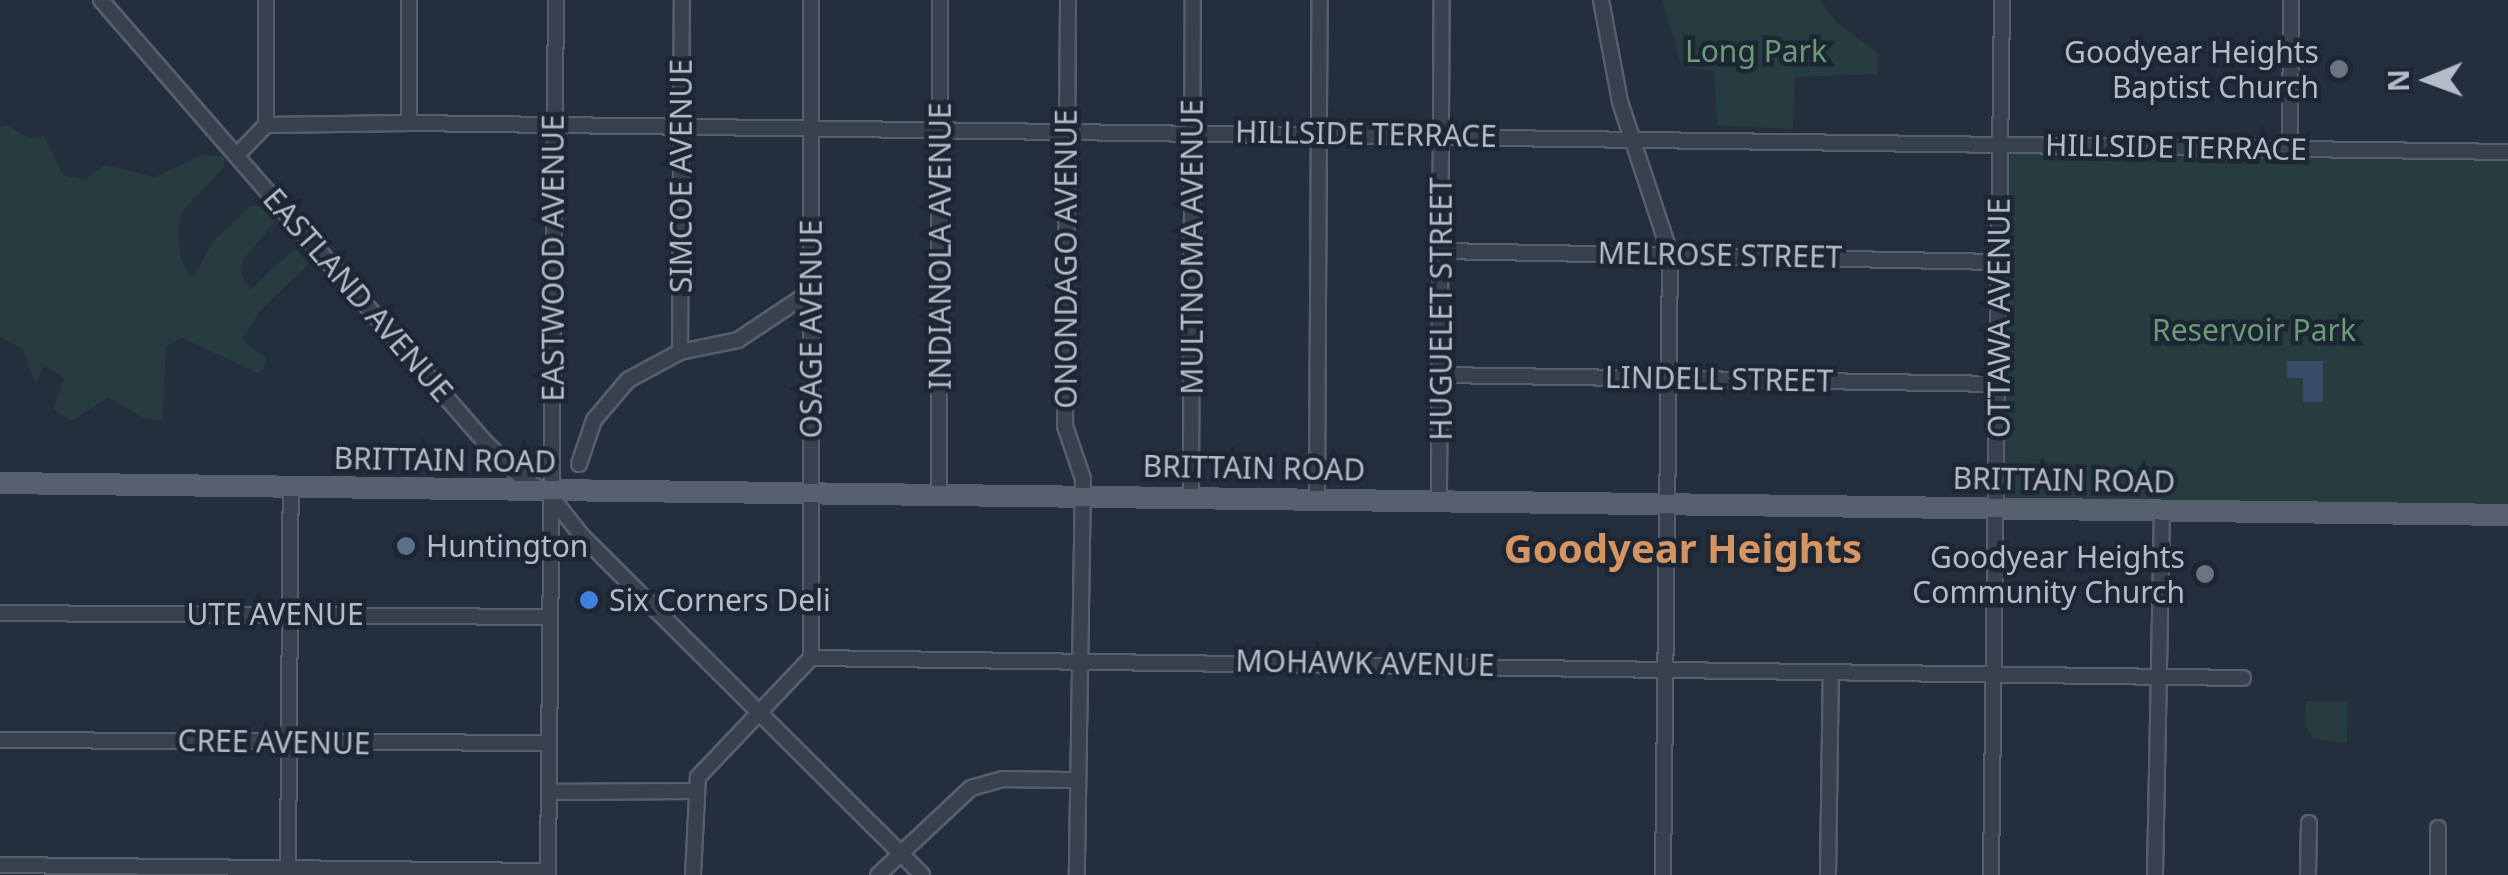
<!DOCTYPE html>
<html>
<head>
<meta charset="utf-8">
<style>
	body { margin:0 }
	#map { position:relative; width:2508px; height:875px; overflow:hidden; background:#242f3e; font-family:"Noto Sans",sans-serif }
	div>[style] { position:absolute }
	.green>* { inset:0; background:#263c3f }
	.water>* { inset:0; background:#394c67 }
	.roads { filter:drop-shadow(2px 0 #565f6c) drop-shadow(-2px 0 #565f6c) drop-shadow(0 2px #565f6c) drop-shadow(0 -2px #565f6c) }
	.minor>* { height:14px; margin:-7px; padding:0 7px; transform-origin:7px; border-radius:7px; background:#38414e }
	.major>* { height:18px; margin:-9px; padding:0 9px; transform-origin:9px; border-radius:9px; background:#56606e }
	.dots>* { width:28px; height:28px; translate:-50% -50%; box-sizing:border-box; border:5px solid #1d2633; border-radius:50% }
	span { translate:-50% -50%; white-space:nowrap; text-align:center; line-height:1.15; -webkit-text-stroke:9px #1d2633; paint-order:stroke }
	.park-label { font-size:30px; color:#6b9a76 }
	.poi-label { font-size:30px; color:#b4bcc9 }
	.right { translate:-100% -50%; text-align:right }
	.left { translate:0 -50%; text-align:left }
	.street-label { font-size:30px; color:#b4bcc9 }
	.district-label { font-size:40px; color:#d59563; font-weight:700 }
	.north { position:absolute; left:2378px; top:30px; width:100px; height:100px; -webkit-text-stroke:8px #1d2633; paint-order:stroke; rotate:269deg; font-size:28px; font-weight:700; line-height:40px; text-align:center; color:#b4bcc9 }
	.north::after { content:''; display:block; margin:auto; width:35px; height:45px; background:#b4bcc9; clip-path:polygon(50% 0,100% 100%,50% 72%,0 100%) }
</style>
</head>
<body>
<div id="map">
	<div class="green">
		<div style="clip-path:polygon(1662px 0,1820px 0,1837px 23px,1878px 53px,1878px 74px,1795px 77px,1793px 129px,1717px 125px,1714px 71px,1682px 67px)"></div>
		<div style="clip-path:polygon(7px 125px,29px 138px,44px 136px,63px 175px,84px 180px,105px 165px,155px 177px,203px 155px,224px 157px,224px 167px,184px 210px,178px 226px,181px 259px,192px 279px,215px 239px,250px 206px,268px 205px,277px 219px,243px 260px,241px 274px,250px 290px,295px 248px,308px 265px,260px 311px,242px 340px,266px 358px,264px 369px,258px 373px,182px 338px,166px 346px,163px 420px,145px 419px,108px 397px,72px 421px,53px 409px,64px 378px,45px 365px,35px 383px,22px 348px,0 337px,0 128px)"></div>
		<div style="clip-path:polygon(2016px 152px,2508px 160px,2508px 509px,2005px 502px,2005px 159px)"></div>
		<div style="clip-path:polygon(2306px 701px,2348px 701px,2347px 743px,2313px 739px,2305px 725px)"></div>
	</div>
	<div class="water">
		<div style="clip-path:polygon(2287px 361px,2323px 361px,2323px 402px,2303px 402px,2303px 378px,2287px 378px)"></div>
	</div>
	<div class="roads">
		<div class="minor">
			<div style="left:101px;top:0;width:586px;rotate:49.02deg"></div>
			<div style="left:485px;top:442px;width:54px;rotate:44.3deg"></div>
			<div style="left:524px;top:480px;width:27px;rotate:28deg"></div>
			<div style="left:548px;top:493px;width:55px;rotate:51.7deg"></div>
			<div style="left:582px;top:536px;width:480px;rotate:44.9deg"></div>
			<div style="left:811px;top:0;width:658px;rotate:90deg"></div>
			<div style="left:1068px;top:0;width:426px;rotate:90.4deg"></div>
			<div style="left:1065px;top:426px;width:56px;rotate:71.2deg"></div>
			<div style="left:1083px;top:479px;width:396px;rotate:90.9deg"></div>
			<div style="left:1601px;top:0;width:104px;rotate:79.4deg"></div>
			<div style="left:1620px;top:102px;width:159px;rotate:71.7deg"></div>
			<div style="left:1670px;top:253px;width:622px;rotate:90.64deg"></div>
			<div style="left:409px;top:123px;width:123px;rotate:-90deg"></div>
			<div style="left:266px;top:125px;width:125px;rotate:-90deg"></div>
			<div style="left:2290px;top:148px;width:148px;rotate:-89.6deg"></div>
			<div style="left:237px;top:155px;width:42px;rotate:-46deg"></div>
			<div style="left:266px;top:125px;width:143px;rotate:-0.8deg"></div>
			<div style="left:409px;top:123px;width:2099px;rotate:0.79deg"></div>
			<div style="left:1441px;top:251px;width:558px;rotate:1.13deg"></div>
			<div style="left:680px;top:352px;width:352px;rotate:-89.7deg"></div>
			<div style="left:1440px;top:375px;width:558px;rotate:0.92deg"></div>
			<div style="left:579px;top:464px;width:46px;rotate:-71.2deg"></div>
			<div style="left:594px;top:420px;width:52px;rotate:-49.6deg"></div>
			<div style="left:628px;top:380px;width:59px;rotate:-28.3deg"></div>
			<div style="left:680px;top:352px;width:59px;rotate:-11.7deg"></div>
			<div style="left:738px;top:340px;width:87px;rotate:-33.7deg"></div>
			<div style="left:939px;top:492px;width:492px;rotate:-89.9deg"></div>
			<div style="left:1191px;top:495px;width:495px;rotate:-89.8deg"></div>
			<div style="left:1317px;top:496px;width:496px;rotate:-89.7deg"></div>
			<div style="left:1439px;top:498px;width:498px;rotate:-89.7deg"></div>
			<div style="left:0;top:613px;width:550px;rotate:0.42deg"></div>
			<div style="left:0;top:740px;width:549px;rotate:0.31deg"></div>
			<div style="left:549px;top:792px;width:143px;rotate:-0.4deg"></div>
			<div style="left:0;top:865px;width:548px;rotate:0.63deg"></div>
			<div style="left:288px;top:874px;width:388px;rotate:-89.6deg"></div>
			<div style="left:548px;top:875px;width:875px;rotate:-89.48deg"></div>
			<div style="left:693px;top:875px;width:98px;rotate:-87.1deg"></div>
			<div style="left:698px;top:777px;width:164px;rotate:-46.5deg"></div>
			<div style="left:811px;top:658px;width:1432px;rotate:0.8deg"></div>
			<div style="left:878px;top:875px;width:127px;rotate:-43.1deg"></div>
			<div style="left:971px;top:788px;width:33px;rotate:-16deg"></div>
			<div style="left:1003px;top:779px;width:75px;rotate:0.8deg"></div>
			<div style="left:1828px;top:875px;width:203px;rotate:-89.2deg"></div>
			<div style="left:1991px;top:875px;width:875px;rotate:-89.28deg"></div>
			<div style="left:2155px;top:875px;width:365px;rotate:-88.9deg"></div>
			<div style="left:2308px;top:875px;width:52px;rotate:-88.9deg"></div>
			<div style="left:2438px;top:875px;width:47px;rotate:-90deg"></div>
		</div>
		<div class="major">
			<div style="left:0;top:483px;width:2508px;rotate:0.73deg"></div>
		</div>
	</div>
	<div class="dots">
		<div style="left:2339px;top:69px;background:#6b7280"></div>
		<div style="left:406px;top:546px;background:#5c6f8a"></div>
		<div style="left:2205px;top:574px;background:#6b7280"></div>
		<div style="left:589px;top:600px;background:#3f7fe0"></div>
	</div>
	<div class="park-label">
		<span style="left:1756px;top:51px">Long Park</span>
		<span style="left:2254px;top:330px">Reservoir Park</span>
	</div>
	<div class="poi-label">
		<span class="right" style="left:2319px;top:69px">Goodyear Heights<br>Baptist Church</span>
		<span class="left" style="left:426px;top:546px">Huntington</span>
		<span class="right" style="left:2185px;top:574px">Goodyear Heights<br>Community Church</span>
		<span class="left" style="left:609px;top:600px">Six Corners Deli</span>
	</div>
	<div class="street-label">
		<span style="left:1366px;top:134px;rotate:1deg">HILLSIDE TERRACE</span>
		<span style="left:2176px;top:147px;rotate:1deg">HILLSIDE TERRACE</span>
		<span style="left:681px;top:176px;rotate:-90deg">SIMCOE AVENUE</span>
		<span style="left:940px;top:246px;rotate:-90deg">INDIANOLA AVENUE</span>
		<span style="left:1192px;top:247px;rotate:-90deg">MULTNOMA AVENUE</span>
		<span style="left:1720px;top:255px;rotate:1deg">MELROSE STREET</span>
		<span style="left:553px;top:258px;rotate:-90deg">EASTWOOD AVENUE</span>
		<span style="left:1066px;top:259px;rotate:-90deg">ONONDAGO AVENUE</span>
		<span style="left:358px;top:295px;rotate:49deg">EASTLAND AVENUE</span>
		<span style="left:1441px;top:309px;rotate:-90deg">HUGUELET STREET</span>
		<span style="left:1999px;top:318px;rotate:-90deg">OTTAWA AVENUE</span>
		<span style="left:811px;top:329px;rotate:-90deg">OSAGE AVENUE</span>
		<span style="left:1719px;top:379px;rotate:1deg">LINDELL STREET</span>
		<span style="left:445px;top:460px;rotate:1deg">BRITTAIN ROAD</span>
		<span style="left:1254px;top:468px;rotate:1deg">BRITTAIN ROAD</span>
		<span style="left:2064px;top:480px;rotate:1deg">BRITTAIN ROAD</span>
		<span style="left:275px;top:614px">UTE AVENUE</span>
		<span style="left:1365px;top:663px;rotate:1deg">MOHAWK AVENUE</span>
		<span style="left:274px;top:742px;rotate:1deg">CREE AVENUE</span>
	</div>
	<div class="district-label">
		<span style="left:1683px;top:548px">Goodyear Heights</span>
	</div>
	<div class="north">N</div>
</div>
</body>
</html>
